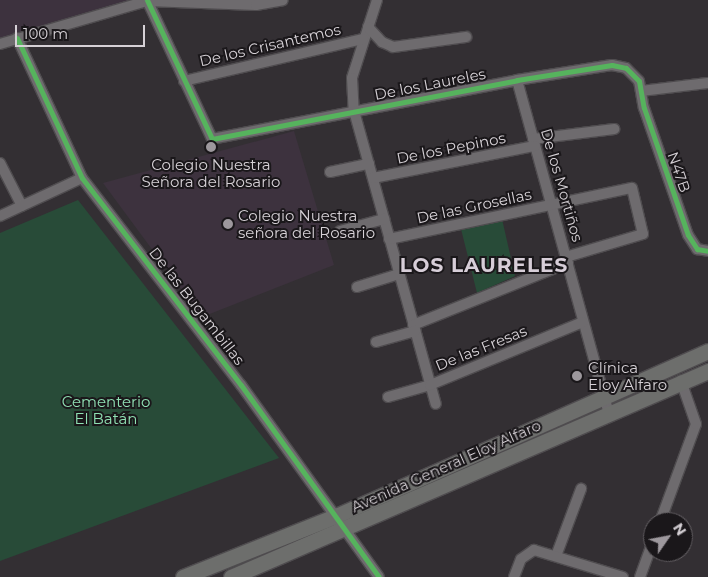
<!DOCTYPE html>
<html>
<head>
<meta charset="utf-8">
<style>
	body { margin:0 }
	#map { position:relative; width:708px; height:577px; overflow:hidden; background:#332f33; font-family:Montserrat,sans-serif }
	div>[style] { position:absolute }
	.built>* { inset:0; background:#3d323e }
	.green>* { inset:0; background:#284b38 }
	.roads { filter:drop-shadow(1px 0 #4f4c4f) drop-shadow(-1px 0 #4f4c4f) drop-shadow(0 1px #4f4c4f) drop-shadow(0 -1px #4f4c4f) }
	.minor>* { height:10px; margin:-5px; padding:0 5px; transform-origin:5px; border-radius:5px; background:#6e6b6e }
	.primary>* { height:15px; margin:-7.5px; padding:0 7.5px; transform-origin:7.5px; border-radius:7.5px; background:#6d6e6c }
	.cycleway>* { height:5px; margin:-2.5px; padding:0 2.5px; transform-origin:2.5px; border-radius:2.5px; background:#56b35d }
	.dots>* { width:14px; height:14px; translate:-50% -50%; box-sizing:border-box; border:2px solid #1a171a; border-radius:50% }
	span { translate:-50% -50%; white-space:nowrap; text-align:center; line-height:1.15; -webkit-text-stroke:4px #1a171a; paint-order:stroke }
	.street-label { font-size:15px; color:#d6d1d6 }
	.poi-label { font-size:15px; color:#d6d1d6 }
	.left { translate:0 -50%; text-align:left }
	.park-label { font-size:15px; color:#90e1b4 }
	.district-label { font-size:20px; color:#d7ced8; font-weight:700; letter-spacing:1px }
	.north { position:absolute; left:643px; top:512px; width:50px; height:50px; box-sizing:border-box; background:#1a171a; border:1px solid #656165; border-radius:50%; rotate:57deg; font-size:14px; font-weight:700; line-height:20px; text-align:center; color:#d6d1d6 }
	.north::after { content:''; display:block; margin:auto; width:18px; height:22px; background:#9d989d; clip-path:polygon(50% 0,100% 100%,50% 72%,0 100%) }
	.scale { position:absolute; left:15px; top:25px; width:130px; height:22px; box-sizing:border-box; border:2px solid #d6d1d6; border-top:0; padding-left:6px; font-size:15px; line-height:18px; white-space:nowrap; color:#d6d1d6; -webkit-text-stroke:4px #1a171a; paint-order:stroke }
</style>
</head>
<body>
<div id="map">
	<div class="built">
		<div style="clip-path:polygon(0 0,136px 0,0 38px)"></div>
		<div style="clip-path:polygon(294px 131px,334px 265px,202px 317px,103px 183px)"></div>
	</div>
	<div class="green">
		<div style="clip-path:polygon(78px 200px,279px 458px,0 561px,0 233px)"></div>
		<div style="clip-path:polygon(502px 219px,515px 276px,477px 293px,461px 229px)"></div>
	</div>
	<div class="roads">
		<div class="minor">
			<div style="left:147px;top:0;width:153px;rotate:64.9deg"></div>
			<div style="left:212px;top:139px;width:311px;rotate:-10.9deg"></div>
			<div style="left:517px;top:80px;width:96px;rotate:-9deg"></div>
			<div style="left:612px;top:65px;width:14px;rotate:12deg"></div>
			<div style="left:626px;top:68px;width:18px;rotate:45deg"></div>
			<div style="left:639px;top:81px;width:27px;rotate:80deg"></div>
			<div style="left:644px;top:108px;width:134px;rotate:70.9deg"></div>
			<div style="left:688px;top:235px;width:17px;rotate:57deg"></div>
			<div style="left:697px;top:249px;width:11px;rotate:10deg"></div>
			<div style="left:377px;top:0;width:82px;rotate:107.8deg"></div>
			<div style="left:352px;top:78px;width:33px;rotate:87deg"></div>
			<div style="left:354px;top:111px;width:304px;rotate:74.4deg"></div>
			<div style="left:368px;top:27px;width:21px;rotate:47deg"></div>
			<div style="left:382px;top:42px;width:12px;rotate:24deg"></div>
			<div style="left:393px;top:47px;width:74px;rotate:-7.8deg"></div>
			<div style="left:17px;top:38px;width:154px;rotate:65.1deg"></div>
			<div style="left:82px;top:178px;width:261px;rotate:52.5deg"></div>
			<div style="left:241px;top:385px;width:236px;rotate:54.3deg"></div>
			<div style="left:0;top:44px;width:153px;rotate:-16.3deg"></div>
			<div style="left:147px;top:1px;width:109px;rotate:2.1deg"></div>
			<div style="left:256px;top:5px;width:27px;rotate:-10deg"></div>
			<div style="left:517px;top:80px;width:345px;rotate:74.6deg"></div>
			<div style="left:184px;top:81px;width:184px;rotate:-13.2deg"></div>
			<div style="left:641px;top:91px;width:67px;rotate:-6.8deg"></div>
			<div style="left:533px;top:139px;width:82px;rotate:-7deg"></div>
			<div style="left:0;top:163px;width:48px;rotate:62.9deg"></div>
			<div style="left:330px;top:172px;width:40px;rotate:-12deg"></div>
			<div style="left:373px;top:178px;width:165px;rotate:-11.2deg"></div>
			<div style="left:0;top:216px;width:90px;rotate:-24.9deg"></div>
			<div style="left:340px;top:231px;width:46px;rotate:-15.3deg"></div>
			<div style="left:389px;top:239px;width:248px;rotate:-11.9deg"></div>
			<div style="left:632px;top:188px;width:47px;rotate:76.6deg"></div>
			<div style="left:643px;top:234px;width:80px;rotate:163.4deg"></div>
			<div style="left:357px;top:287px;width:44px;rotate:-17.2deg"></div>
			<div style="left:413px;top:325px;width:167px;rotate:-21.8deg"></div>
			<div style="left:376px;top:342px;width:41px;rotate:-15.8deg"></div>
			<div style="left:388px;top:397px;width:44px;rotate:-15.9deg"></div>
			<div style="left:430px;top:385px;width:165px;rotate:-22.4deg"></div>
			<div style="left:660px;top:522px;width:104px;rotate:-69.8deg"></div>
			<div style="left:696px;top:424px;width:46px;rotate:-109.2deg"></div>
			<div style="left:556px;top:556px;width:72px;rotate:-69.5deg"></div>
			<div style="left:514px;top:577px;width:19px;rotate:-69deg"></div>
			<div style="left:521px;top:559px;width:16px;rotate:-35deg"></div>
			<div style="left:534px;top:550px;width:93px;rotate:16.9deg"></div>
			<div style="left:640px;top:577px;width:37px;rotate:-70deg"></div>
		</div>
		<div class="primary">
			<div style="left:183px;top:577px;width:167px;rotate:-21.8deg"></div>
			<div style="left:338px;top:515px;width:405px;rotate:-23.9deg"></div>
			<div style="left:231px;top:577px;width:520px;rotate:-23.36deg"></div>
		</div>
	</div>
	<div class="cycleway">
		<div style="left:147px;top:0;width:153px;rotate:64.9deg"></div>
		<div style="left:212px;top:139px;width:311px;rotate:-10.9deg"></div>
		<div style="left:517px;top:80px;width:96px;rotate:-9deg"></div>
		<div style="left:612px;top:65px;width:14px;rotate:12deg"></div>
		<div style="left:626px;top:68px;width:18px;rotate:45deg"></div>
		<div style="left:639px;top:81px;width:27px;rotate:80deg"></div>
		<div style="left:644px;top:108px;width:134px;rotate:70.9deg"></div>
		<div style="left:688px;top:235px;width:17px;rotate:57deg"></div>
		<div style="left:697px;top:249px;width:11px;rotate:10deg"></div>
		<div style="left:17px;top:38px;width:154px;rotate:65.1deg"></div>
		<div style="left:82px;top:178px;width:261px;rotate:52.5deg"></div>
		<div style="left:241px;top:385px;width:236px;rotate:54.3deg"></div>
	</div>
	<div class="dots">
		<div style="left:211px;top:147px;background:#9d989d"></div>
		<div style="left:228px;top:224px;background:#9d989d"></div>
		<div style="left:577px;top:376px;background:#9d989d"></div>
	</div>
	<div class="street-label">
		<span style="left:270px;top:45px;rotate:-13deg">De los Crisantemos</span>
		<span style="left:430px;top:84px;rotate:-11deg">De los Laureles</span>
		<span style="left:451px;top:148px;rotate:-11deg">De los Pepinos</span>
		<span style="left:679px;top:172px;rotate:71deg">N47B</span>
		<span style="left:562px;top:185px;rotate:74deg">De los Mortiños</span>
		<span style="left:474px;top:206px;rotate:-12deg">De las Grosellas</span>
		<span style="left:197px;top:306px;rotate:52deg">De las Bugambillas</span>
		<span style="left:481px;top:348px;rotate:-22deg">De las Fresas</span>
		<span style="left:446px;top:466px;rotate:-24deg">Avenida General Eloy Alfaro</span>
	</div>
	<div class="poi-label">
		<span style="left:211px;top:173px">Colegio Nuestra<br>Señora del Rosario</span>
		<span class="left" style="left:238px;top:224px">Colegio Nuestra<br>señora del Rosario</span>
		<span class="left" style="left:588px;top:376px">Clínica<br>Eloy Alfaro</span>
	</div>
	<div class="park-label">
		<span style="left:106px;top:410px">Cementerio<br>El Batán</span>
	</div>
	<div class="district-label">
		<span style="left:484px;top:265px">LOS LAURELES</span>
	</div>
	<div class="north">N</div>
	<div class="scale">100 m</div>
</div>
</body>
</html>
